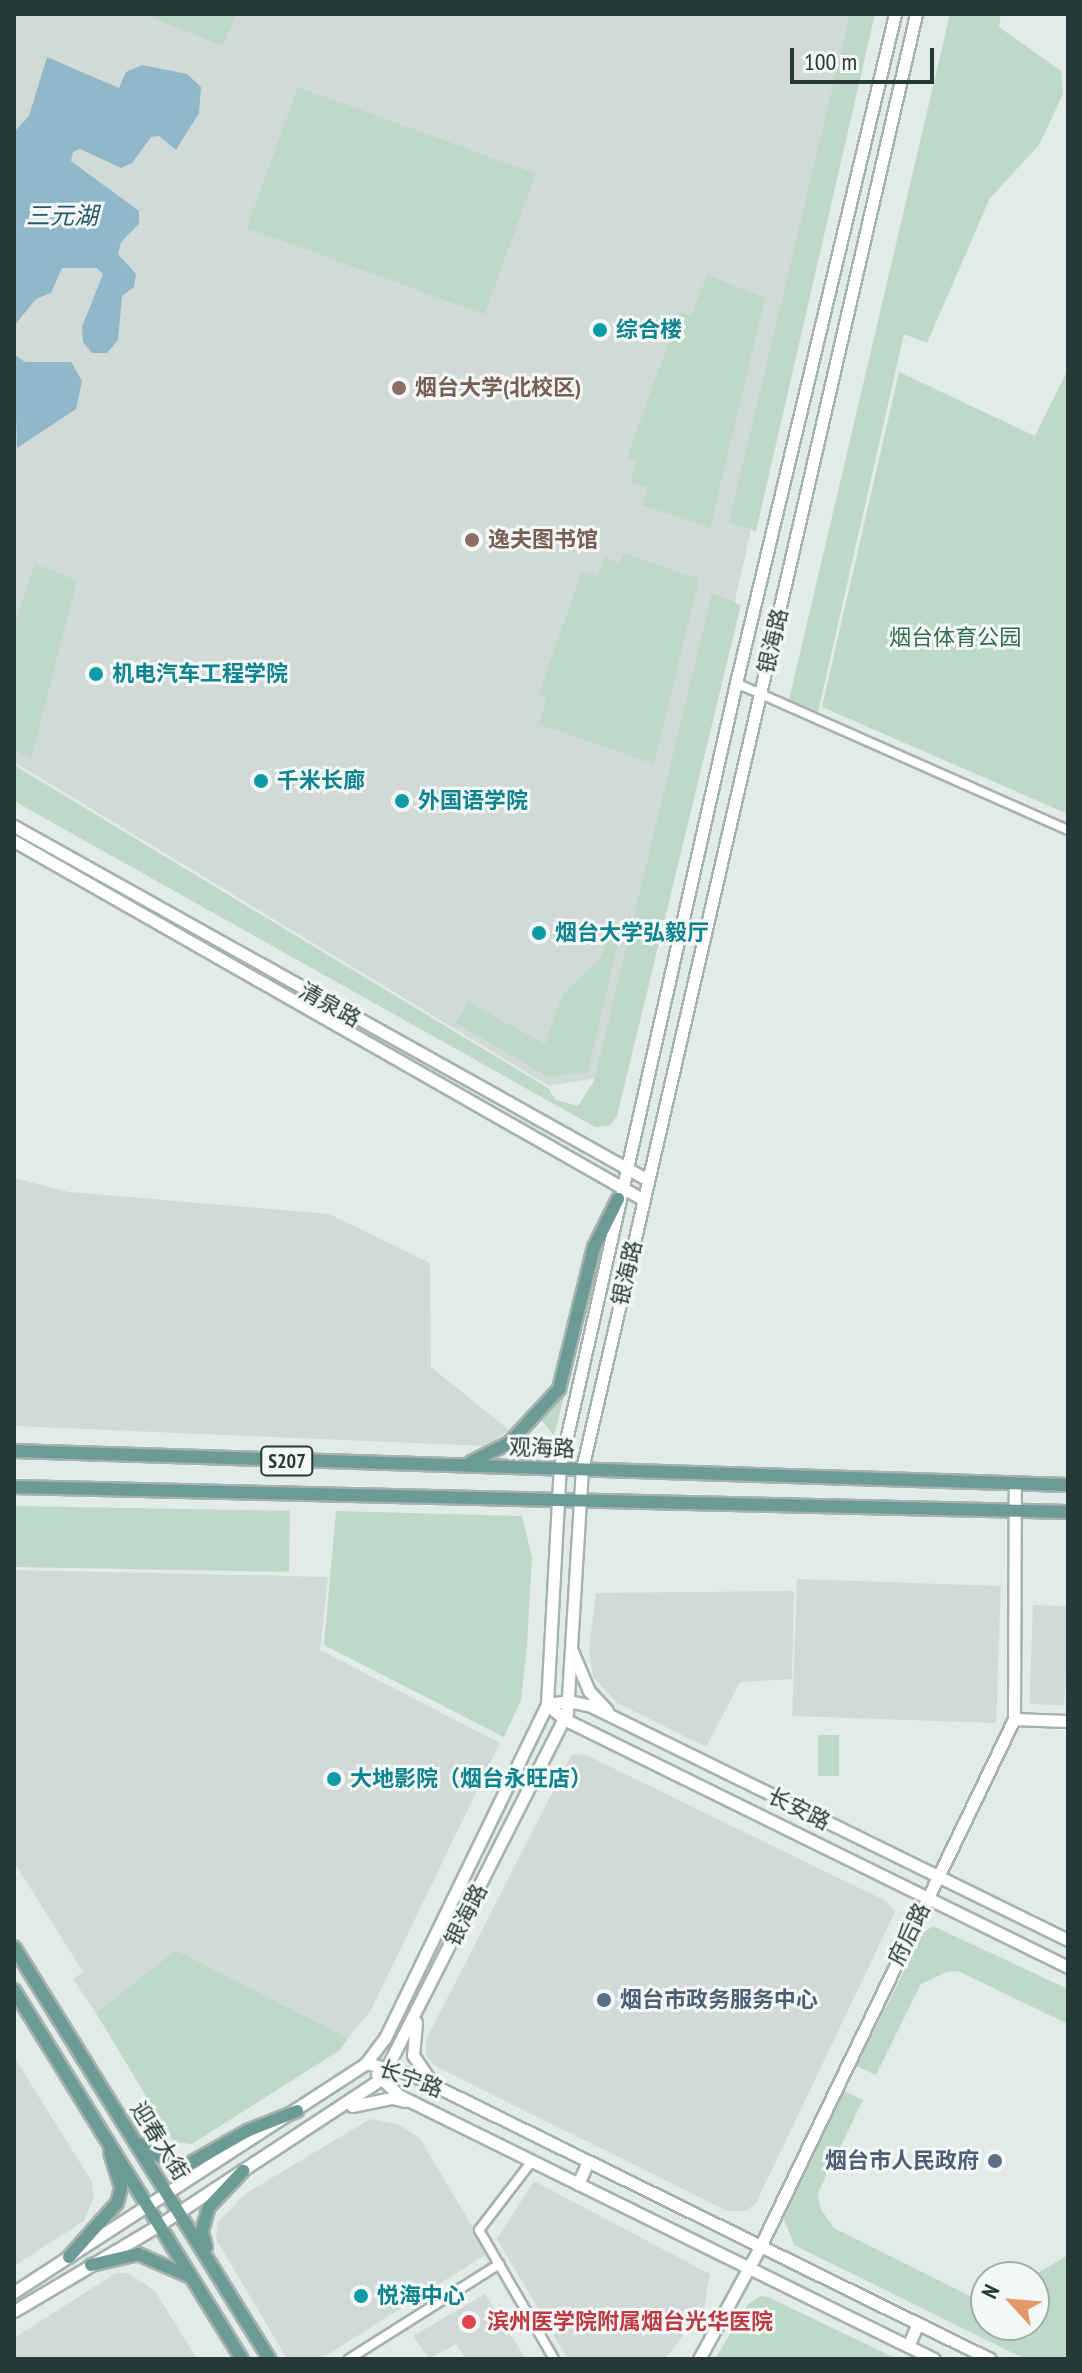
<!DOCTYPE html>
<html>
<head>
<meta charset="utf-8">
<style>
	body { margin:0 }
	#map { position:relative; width:1082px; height:2373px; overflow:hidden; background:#e3ebe8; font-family:"PT Sans Narrow","Noto Sans SC",sans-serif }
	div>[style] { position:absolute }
	.built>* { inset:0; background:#d1dad7; transform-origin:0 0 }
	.green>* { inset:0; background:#bed9c9; transform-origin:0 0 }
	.water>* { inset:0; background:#91b8c9 }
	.roads { filter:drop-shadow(2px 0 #a6b2af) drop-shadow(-2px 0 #a6b2af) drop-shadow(0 2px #a6b2af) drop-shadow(0 -2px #a6b2af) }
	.street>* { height:8px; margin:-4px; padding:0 4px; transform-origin:4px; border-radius:4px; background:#fff }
	.secondary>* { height:11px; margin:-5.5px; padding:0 5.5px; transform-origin:5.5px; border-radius:5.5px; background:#fff }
	.primary>* { height:12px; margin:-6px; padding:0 6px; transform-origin:6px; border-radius:6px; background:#6c9b96 }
	.dots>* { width:22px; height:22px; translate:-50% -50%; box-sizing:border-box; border:4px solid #f3f8f6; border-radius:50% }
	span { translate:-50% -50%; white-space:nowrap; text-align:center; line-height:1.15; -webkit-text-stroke:6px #f3f8f6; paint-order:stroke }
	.shield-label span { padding:2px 6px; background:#f3f8f6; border:2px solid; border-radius:6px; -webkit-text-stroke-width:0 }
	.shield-label { font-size:20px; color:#253a37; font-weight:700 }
	.culture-label { font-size:22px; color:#0d838f; font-weight:700 }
	.left { translate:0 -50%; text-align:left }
	.education-label { font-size:22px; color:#785e54; font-weight:700 }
	.park-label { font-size:22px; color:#346c51 }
	.street-label { font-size:22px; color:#253a37 }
	.service-label { font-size:22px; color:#4e5e75; font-weight:700 }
	.right { translate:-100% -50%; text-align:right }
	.health-label { font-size:22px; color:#be3a42; font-weight:700 }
	.water-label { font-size:24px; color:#26586e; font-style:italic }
	.frame { position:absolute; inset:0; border:16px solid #253a37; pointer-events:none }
	.north { position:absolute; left:970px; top:2261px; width:80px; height:80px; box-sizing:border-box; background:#f3f8f6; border:2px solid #a1acaa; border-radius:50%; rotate:296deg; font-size:22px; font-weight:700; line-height:32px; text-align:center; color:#253a37 }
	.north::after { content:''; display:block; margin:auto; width:28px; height:36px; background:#e1996a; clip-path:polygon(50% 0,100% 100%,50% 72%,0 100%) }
	.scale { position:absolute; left:790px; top:48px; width:144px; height:36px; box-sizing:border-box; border:4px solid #253a37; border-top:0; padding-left:10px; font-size:24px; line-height:28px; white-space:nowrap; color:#253a37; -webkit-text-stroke:6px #f3f8f6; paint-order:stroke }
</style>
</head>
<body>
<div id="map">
	<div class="built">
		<div style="clip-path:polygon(14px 14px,869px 14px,627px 1073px,549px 1086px,14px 762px)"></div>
		<div style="clip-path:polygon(14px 1178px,69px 1192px,329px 1214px,430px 1263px,431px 1367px,509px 1430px,485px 1446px,14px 1426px)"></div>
		<div style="clip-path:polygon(14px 1570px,328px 1577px,320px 1650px,500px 1743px,370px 2012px,348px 2038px,176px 1950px,96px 2013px,73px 1979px,83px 1972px,14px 1862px)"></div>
		<div style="left:797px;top:1579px;width:204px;height:137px;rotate:2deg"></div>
		<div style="clip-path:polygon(794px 1591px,792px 1679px,740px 1682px,706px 1747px,617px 1703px,593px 1677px,589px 1649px,596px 1593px)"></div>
		<div style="left:1033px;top:1605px;width:35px;height:99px;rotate:2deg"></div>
		<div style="clip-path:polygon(572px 1754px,586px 1755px,886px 1901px,895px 1912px,756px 2203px,746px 2211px,727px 2211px,437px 2067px,426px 2056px,426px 2040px)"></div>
		<div style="clip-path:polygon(14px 2057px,92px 2182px,94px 2197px,84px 2221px,14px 2266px)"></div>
		<div style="clip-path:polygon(370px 2119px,397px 2124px,419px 2137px,488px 2253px,321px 2359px,287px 2359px,216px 2239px,218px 2222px,245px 2194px)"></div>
		<div style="clip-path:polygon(534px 2181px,710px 2274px,704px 2308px,665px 2359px,568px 2359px,497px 2239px)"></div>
		<div style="clip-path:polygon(116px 2273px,128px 2273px,155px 2291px,197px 2359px,14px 2359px,14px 2338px)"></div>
		<div style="clip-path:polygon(485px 2294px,526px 2359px,466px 2359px,456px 2344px,429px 2359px,413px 2336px)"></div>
	</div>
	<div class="green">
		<div style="clip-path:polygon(143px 14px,236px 14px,223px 46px)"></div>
		<div style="clip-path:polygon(850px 14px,875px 14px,756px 531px,729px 522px)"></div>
		<div style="clip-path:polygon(950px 14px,1001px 14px,999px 27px,1061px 71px,1063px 94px,1039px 145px,990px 198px,927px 343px,904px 334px,818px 712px,789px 700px)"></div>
		<div style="left:298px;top:87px;width:253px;height:150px;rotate:20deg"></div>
		<div style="clip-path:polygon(707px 275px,765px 298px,710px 528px,642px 505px,648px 488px,630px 482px,637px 461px,627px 457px,680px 312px,691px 316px)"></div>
		<div style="clip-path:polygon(1068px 369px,1068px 814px,822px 707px,899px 372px,1035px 436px)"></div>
		<div style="clip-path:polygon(624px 553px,699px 579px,654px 764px,538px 724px,547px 698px,539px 694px,582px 571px,598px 576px,605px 557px,620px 564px)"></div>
		<div style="clip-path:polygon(35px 564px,77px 580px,31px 759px,14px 749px,14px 625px)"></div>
		<div style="clip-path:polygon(712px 593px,741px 605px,617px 1116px,610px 1126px,595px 1127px,14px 801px,14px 765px,548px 1088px,556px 1100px,578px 1106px,594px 1081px)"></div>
		<div style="clip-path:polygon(615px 924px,622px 926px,588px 1072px,548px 1077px,456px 1023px,468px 1002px,545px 1044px,563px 994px,599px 960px)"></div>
		<div style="clip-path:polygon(596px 1254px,600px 1255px,554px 1436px,540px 1418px,559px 1396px)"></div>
		<div style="left:14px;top:1506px;width:276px;height:61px;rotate:1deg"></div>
		<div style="clip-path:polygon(336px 1511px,522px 1516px,532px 1557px,527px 1646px,521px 1700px,504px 1737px,324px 1645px)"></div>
		<div style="left:818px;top:1735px;width:21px;height:41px"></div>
		<div style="clip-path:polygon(933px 1926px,1068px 1989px,1068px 2024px,958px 1971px,947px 1972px,921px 1984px,876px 2075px,856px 2066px,924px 1932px)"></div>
		<div style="clip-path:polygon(176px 1950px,348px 2038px,340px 2050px,192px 2144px,174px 2142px,96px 2013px)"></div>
		<div style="clip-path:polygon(844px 2091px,863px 2100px,818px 2193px,820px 2208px,834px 2228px,986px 2304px,986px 2325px,1034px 2325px,1031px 2277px,1068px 2255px,1068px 2359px,1025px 2359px,794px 2245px,783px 2217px)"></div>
		<div style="clip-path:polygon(761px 2296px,768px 2297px,897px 2359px,715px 2359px,748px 2304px)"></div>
	</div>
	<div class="water">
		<div style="clip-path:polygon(47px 57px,119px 88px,126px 72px,142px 65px,187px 74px,201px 87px,199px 113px,176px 150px,159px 136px,151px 137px,132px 163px,121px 168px,80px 149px,73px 152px,71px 161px,139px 211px,139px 224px,121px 242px,118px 254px,136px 274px,134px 287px,122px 296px,118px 340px,107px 353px,92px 353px,83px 342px,82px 327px,103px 274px,97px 268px,62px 268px,51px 293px,36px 299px,14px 326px,14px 132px,29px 116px)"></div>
		<div style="clip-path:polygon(14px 354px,25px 362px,71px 362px,82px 381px,76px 409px,17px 448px)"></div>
	</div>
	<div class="roads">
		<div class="street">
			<div style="left:736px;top:683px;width:363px;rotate:23.9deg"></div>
			<div style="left:532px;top:2161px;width:87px;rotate:127.5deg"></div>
			<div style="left:479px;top:2230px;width:149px;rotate:59.8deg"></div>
			<div style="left:349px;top:2359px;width:178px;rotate:-32.3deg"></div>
		</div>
		<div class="secondary">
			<div style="left:14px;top:826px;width:726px;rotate:29.18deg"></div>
			<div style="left:14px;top:841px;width:725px;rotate:29.68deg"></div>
			<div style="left:572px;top:1651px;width:43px;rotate:67deg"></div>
			<div style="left:589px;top:1691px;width:26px;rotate:47deg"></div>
			<div style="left:547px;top:1704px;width:23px;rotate:41deg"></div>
			<div style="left:564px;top:1719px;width:562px;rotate:26.2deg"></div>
			<div style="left:547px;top:1704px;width:21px;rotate:-8deg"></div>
			<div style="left:568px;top:1701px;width:24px;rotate:12deg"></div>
			<div style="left:591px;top:1706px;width:531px;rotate:26.13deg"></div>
			<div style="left:1014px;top:1719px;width:54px;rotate:2.1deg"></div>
			<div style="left:416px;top:2022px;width:33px;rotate:95deg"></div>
			<div style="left:413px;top:2055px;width:29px;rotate:56deg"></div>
			<div style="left:366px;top:2063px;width:49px;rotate:14.3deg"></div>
			<div style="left:413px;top:2075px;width:643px;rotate:26.21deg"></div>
			<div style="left:377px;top:2074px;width:32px;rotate:44deg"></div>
			<div style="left:400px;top:2096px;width:595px;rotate:26.22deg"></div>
			<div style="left:352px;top:2106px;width:41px;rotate:-11.3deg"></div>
			<div style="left:392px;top:2098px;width:13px;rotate:13deg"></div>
			<div style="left:578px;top:2184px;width:24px;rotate:-66deg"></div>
			<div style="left:14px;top:2292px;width:420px;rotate:-33deg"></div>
			<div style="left:366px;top:2063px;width:31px;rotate:-53deg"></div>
			<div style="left:385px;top:2038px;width:371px;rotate:-64.1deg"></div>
			<div style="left:547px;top:1704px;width:237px;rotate:-86.9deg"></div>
			<div style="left:560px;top:1467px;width:804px;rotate:-77.35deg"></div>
			<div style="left:736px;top:683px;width:688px;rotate:-76.63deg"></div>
			<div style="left:14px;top:2311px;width:169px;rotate:-30.7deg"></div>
			<div style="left:159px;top:2225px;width:266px;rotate:-33.3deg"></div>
			<div style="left:381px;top:2079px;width:411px;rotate:-63.1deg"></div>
			<div style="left:567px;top:1713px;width:244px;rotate:-86.5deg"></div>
			<div style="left:582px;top:1469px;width:1493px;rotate:-77.07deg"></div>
			<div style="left:908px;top:2346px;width:24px;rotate:-66deg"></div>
			<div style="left:699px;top:2359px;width:128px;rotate:-61.4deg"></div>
			<div style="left:760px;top:2247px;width:586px;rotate:-64.31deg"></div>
			<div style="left:1014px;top:1719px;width:235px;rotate:-89.8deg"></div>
		</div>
		<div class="primary">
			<div style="left:14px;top:1451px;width:1055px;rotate:1.85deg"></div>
			<div style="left:471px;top:1462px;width:42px;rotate:-26.6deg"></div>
			<div style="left:509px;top:1443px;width:74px;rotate:-47.2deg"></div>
			<div style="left:559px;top:1389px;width:146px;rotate:-76.2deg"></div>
			<div style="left:594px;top:1247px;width:54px;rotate:-63.4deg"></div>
			<div style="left:14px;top:1487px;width:1054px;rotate:1.36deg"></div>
			<div style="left:14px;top:1947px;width:485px;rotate:58.2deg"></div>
			<div style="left:14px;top:1990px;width:434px;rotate:58.3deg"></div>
			<div style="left:139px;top:2144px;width:42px;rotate:30.3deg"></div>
			<div style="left:175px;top:2165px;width:14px;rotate:-4deg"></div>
			<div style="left:189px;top:2164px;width:67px;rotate:-29.6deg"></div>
			<div style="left:247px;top:2131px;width:54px;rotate:-21.8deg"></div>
			<div style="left:206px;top:2247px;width:16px;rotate:-104deg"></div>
			<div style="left:202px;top:2231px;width:25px;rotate:-74deg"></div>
			<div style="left:209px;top:2207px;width:50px;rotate:-46.6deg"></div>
			<div style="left:69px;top:2257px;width:72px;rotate:-48.4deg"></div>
			<div style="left:117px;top:2203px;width:16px;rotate:-75deg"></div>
			<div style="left:121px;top:2188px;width:37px;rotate:-107deg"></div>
			<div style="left:91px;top:2265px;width:48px;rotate:-13.2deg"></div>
			<div style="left:138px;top:2254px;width:55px;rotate:23.7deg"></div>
		</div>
	</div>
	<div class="dots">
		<div style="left:600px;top:330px;background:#0f9aa8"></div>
		<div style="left:399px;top:388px;background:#8d6e63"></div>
		<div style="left:472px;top:540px;background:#8d6e63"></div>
		<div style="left:96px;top:674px;background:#0f9aa8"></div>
		<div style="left:261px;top:781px;background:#0f9aa8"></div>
		<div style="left:402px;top:801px;background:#0f9aa8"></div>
		<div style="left:539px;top:933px;background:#0f9aa8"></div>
		<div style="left:334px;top:1779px;background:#0f9aa8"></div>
		<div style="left:604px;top:2000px;background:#5c6f8a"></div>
		<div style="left:995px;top:2161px;background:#5c6f8a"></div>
		<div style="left:361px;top:2296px;background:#0f9aa8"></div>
		<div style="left:469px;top:2322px;background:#e0444e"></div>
	</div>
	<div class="shield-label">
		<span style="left:287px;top:1461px">S207</span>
	</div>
	<div class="culture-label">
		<span class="left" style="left:616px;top:330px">综合楼</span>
		<span class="left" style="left:112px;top:674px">机电汽车工程学院</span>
		<span class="left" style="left:277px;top:781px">千米长廊</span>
		<span class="left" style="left:418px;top:801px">外国语学院</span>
		<span class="left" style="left:555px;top:933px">烟台大学弘毅厅</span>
		<span class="left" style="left:350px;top:1779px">大地影院（烟台永旺店）</span>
		<span class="left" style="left:377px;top:2296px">悦海中心</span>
	</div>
	<div class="education-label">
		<span class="left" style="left:415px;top:388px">烟台大学(北校区)</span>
		<span class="left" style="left:488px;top:540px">逸夫图书馆</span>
	</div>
	<div class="park-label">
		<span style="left:955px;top:638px">烟台体育公园</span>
	</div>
	<div class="street-label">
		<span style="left:773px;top:641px;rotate:-77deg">银海路</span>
		<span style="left:330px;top:1005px;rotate:29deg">清泉路</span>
		<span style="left:627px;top:1273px;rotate:-77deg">银海路</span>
		<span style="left:542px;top:1448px;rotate:2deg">观海路</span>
		<span style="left:799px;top:1809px;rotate:26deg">长安路</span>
		<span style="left:466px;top:1915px;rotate:-63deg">银海路</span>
		<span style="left:909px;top:1934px;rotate:-64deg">府后路</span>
		<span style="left:411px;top:2079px;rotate:20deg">长宁路</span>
		<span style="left:160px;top:2141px;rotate:58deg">迎春大街</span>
	</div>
	<div class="service-label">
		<span class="left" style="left:620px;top:2000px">烟台市政务服务中心</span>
		<span class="right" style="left:979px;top:2161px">烟台市人民政府</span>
	</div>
	<div class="health-label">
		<span class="left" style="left:487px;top:2322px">滨州医学院附属烟台光华医院</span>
	</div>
	<div class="water-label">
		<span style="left:62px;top:216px">三元湖</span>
	</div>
	<div class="frame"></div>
	<div class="north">N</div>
	<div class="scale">100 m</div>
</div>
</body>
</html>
